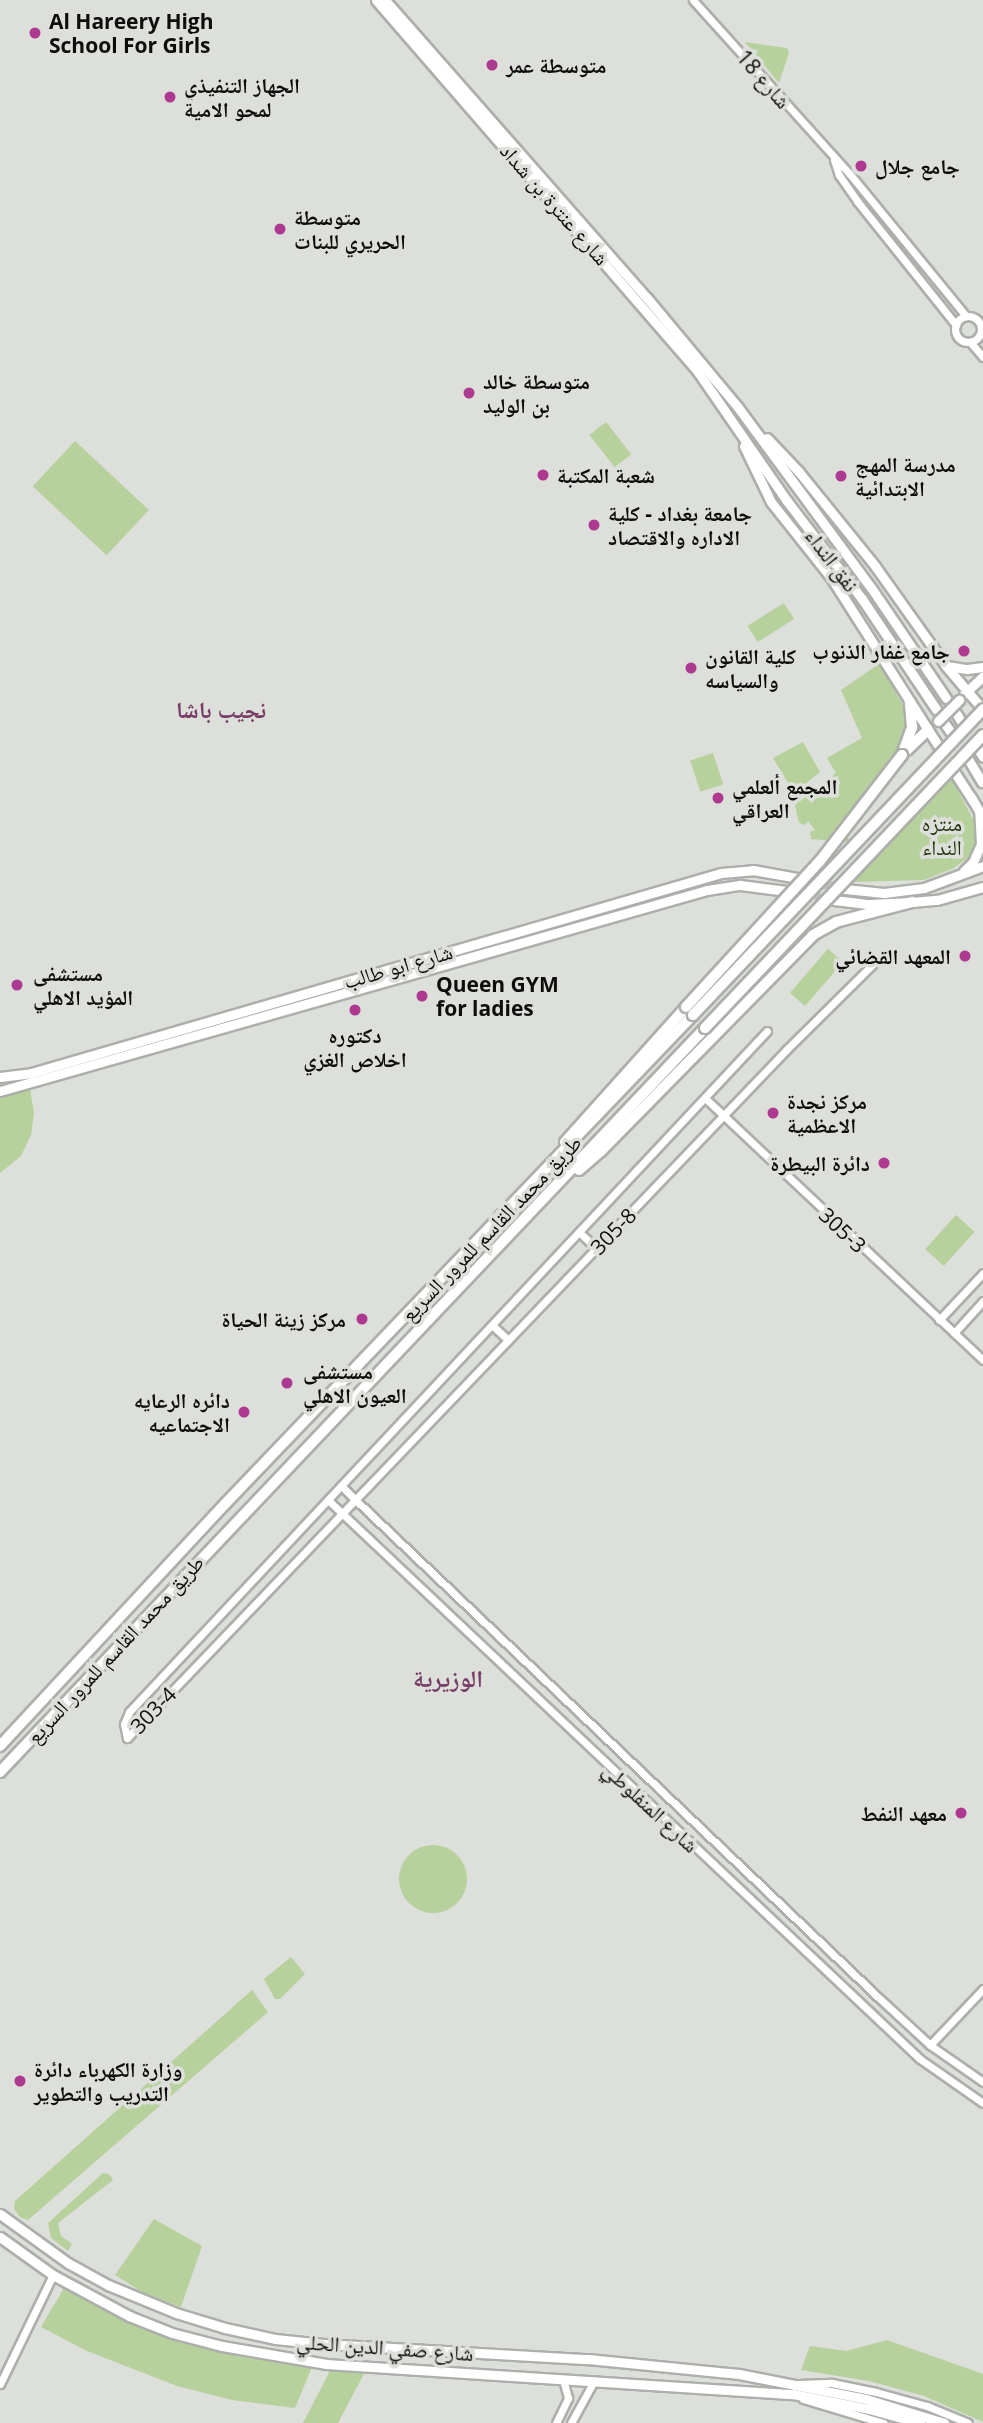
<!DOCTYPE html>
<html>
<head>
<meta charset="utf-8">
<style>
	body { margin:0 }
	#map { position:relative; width:983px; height:2423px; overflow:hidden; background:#dddfda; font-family:"Open Sans","Noto Naskh Arabic",sans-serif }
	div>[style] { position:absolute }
	.green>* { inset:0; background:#b6d19b; transform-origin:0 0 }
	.round { border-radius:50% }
	.primary-tunnel>* { height:9px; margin-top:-4.5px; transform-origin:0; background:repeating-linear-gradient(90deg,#bec0bb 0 9px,transparent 0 13.5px) }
	.roads { filter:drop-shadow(2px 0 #acafaa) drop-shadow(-2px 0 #acafaa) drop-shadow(0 2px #acafaa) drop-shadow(0 -2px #acafaa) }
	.tertiary>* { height:7px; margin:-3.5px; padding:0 3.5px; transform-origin:3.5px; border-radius:3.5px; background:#fff }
	.tertiary>.ring { margin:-3.5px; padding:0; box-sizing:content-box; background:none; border:7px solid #fff; border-radius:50% }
	.primary>* { height:9px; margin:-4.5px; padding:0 4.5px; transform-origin:4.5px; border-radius:4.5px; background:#fff }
	.motorway>* { height:10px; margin:-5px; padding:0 5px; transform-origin:5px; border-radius:5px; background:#fff }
	.bridges { filter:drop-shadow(2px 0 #acafaa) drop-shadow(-2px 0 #acafaa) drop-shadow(0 2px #acafaa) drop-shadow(0 -2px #acafaa) }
	.primary-bridge>* { height:9px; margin:-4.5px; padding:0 4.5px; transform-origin:4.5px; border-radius:4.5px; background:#fff }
	.motorway-bridge>* { height:10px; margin:-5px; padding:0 5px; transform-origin:5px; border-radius:5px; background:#fff }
	.dots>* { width:19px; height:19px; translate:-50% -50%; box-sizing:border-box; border:4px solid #dddfda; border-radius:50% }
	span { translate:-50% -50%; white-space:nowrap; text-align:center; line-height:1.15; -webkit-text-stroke:7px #dddfda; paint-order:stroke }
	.poi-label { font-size:21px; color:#0d0e0c; font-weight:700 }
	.left { translate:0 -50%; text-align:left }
	.right { translate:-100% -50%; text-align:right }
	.street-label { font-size:21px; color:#0d0e0c }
	.park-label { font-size:21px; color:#24350c }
	.neighbourhood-label { font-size:23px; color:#783d67; font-weight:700 }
	.quarter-label { font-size:24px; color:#783d67; font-weight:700 }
</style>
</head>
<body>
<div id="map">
	<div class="green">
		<div style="clip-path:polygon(745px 42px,787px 48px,789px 53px,779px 83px)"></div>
		<div style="left:606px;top:422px;width:41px;height:21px;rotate:52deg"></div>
		<div style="left:75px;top:441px;width:101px;height:62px;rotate:43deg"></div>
		<div style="left:784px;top:603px;width:19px;height:43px;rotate:58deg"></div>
		<div style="clip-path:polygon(879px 664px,907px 712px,909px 726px,905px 739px,841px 824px,850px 842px,811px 839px,810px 832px,815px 830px,808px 821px,805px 825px,799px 823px,795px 805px,836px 773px,827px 758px,862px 738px,841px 690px)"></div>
		<div style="clip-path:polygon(803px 742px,820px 772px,794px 793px,773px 758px)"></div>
		<div style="left:713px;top:753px;width:33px;height:24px;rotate:72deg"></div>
		<div style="clip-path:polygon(952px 779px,975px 823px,976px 841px,970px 856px,954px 868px,924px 880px,852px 882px)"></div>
		<div style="left:828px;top:949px;width:20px;height:58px;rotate:41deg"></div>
		<div style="clip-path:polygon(30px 1089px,34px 1113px,31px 1135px,21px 1156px,0 1173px,0 1095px)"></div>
		<div style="left:956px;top:1215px;width:25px;height:46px;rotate:42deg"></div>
		<div class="round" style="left:399px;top:1845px;width:68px;height:68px"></div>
		<div style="clip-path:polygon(291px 1957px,305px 1974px,280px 1999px,275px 1999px,264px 1979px)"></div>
		<div style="clip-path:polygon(252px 1990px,268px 2012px,28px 2220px,20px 2217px,14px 2209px,15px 2201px)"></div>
		<div style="clip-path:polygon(103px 2173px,109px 2174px,113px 2180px,58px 2223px,61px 2236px,72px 2244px,68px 2251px,51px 2238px,48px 2223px)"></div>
		<div style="clip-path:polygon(154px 2219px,202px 2246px,181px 2307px,144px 2293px,115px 2275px)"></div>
		<div style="clip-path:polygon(64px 2288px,152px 2330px,197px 2346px,241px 2357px,312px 2367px,295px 2408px,232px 2400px,177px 2386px,87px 2351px,41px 2327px)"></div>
		<div style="clip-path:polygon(887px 2340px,983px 2374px,983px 2422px,924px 2396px,869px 2381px,801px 2370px,810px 2346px,846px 2351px)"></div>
		<div style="clip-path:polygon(331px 2369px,366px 2370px,338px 2423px,303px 2423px)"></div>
	</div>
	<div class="primary-tunnel">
		<div style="left:812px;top:881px;width:32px;rotate:13deg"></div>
		<div style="left:802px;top:894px;width:32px;rotate:11deg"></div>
	</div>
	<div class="roads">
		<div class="tertiary">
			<div style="left:693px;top:0;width:233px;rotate:48deg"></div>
			<div style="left:849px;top:173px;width:185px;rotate:50.7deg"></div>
			<div style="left:834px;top:160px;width:16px;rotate:72deg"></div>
			<div style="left:839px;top:175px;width:32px;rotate:55deg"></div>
			<div style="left:857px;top:201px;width:159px;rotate:51.4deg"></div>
			<div class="ring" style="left:955px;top:316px;width:19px;height:19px"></div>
			<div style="left:970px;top:342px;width:20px;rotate:49deg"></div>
			<div style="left:705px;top:1098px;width:382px;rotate:43.3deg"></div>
			<div style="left:579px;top:1232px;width:23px;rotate:43deg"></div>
			<div style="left:939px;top:1320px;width:64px;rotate:-46.9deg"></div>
			<div style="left:492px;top:1325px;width:22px;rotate:43deg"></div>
			<div style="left:954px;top:1333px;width:43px;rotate:-47.8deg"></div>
			<div style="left:341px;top:1486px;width:741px;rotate:43.58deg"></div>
			<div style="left:878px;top:1997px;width:71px;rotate:42.7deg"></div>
			<div style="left:930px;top:2045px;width:65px;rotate:34.9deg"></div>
			<div style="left:328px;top:1500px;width:814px;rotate:43.36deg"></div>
			<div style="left:920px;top:2059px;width:77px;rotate:34.9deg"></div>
			<div style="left:127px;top:1738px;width:953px;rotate:-46.23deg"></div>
			<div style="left:786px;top:1050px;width:122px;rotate:-44.7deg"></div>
			<div style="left:127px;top:1738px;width:14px;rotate:-102deg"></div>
			<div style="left:124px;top:1724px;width:13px;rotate:-67deg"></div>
			<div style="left:129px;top:1712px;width:933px;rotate:-46.87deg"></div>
			<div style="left:930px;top:2045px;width:77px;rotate:-46.6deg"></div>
			<div style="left:0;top:2384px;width:121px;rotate:-64.1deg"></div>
			<div style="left:798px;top:2384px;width:34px;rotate:-2deg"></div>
			<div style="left:832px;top:2383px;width:45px;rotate:11.6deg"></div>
			<div style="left:876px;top:2392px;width:53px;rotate:15.4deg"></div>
			<div style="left:927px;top:2406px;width:44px;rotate:22.5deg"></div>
			<div style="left:803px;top:2399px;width:84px;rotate:16.7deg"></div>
			<div style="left:556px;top:2423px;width:28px;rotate:-64deg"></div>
			<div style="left:568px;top:2398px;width:20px;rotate:-105deg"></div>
			<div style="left:571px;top:2423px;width:48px;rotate:-61.3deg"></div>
		</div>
		<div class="primary">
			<div style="left:376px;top:0;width:492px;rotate:49.1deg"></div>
			<div style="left:698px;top:372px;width:157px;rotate:55.4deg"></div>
			<div style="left:787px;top:501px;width:123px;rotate:52.6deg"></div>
			<div style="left:862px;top:599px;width:133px;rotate:56.1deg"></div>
			<div style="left:385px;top:0;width:397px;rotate:48.7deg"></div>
			<div style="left:647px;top:298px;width:141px;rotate:50.2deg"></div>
			<div style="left:737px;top:406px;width:227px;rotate:53.6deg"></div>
			<div style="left:872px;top:589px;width:132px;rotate:55.8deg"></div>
			<div style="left:767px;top:438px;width:47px;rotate:46.7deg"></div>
			<div style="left:799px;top:472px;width:121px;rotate:51deg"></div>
			<div style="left:875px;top:566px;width:123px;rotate:54.6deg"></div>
			<div style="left:946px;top:666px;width:51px;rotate:49.8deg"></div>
			<div style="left:744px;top:446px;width:62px;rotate:64.3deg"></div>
			<div style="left:771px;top:502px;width:98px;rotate:51.6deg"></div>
			<div style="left:832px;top:579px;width:199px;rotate:57.5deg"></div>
			<div style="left:947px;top:666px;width:20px;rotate:9deg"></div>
			<div style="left:967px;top:669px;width:16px;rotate:-7deg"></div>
			<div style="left:964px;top:694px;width:26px;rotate:-43deg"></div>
			<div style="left:956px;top:713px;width:12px;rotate:59deg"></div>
			<div style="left:945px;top:724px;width:12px;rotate:55deg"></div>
			<div style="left:978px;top:749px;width:9px;rotate:58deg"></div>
			<div style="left:968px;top:759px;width:27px;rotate:59deg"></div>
			<div style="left:955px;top:773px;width:33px;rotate:57deg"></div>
			<div style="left:964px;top:871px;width:13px;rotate:-45deg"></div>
			<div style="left:973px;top:862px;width:20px;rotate:-66deg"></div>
			<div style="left:981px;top:844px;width:33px;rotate:-93deg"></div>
			<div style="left:979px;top:811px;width:16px;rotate:-120deg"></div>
			<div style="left:845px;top:889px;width:39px;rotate:6deg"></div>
			<div style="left:884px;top:893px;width:40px;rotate:-7.1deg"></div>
			<div style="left:924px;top:888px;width:63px;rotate:-20.4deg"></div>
			<div style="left:797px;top:893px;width:3px;rotate:18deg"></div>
			<div style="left:834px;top:900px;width:35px;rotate:7deg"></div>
			<div style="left:869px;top:904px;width:43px;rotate:-2.7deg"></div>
			<div style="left:912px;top:902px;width:25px;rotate:-5deg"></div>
			<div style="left:937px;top:900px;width:48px;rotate:-15.8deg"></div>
			<div style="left:0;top:1077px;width:31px;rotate:-7deg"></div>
			<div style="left:31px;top:1073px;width:718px;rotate:-16.16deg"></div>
			<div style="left:721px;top:873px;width:32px;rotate:-5deg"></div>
			<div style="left:753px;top:870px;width:46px;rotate:10.1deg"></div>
			<div style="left:0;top:1091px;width:735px;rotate:-15.87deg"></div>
			<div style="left:707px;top:890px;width:33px;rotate:-9deg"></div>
			<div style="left:740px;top:885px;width:47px;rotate:7.3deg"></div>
			<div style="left:0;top:2214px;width:84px;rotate:35.8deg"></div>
			<div style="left:68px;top:2263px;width:46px;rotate:28.8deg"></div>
			<div style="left:108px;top:2285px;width:74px;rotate:22.4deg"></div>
			<div style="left:176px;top:2313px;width:51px;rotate:17deg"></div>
			<div style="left:225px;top:2328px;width:51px;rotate:12.4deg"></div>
			<div style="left:275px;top:2339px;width:49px;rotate:5.8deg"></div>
			<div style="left:324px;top:2344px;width:264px;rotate:3.3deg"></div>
			<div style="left:588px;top:2359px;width:152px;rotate:5.7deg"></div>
			<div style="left:739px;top:2374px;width:129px;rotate:11.1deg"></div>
			<div style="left:866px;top:2399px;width:82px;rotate:17.1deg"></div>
			<div style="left:0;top:2237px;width:65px;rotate:35.6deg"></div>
			<div style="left:53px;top:2275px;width:86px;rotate:28.3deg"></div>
			<div style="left:129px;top:2316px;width:46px;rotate:21.6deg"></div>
			<div style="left:172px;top:2333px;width:52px;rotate:14.6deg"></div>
			<div style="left:222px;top:2346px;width:106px;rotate:9.8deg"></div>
			<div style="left:326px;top:2364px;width:468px;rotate:3.7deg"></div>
			<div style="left:793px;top:2394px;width:77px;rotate:11.2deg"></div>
			<div style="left:869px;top:2409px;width:53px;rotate:15.4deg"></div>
		</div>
		<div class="motorway">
			<div style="left:907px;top:750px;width:29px;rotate:-44deg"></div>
			<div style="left:902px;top:755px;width:30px;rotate:-70deg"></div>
			<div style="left:912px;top:727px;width:25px;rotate:-95deg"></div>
			<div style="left:565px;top:1142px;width:181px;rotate:-48.1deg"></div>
			<div style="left:579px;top:1170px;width:29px;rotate:-41deg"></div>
			<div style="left:601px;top:1151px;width:303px;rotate:-45.5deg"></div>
			<div style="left:813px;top:935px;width:26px;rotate:-29deg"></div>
			<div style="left:836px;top:922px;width:79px;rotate:-14.7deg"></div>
			<div style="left:0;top:1746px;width:330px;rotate:-47.1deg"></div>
			<div style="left:225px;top:1504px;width:677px;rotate:-46.26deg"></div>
			<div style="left:0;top:1772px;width:1025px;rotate:-46.54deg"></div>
		</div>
	</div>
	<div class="bridges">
		<div class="primary-bridge">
			<div style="left:938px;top:721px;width:30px;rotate:-45deg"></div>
		</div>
		<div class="motorway-bridge">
			<div style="left:686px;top:1007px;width:198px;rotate:-47.5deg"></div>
			<div style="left:820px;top:861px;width:134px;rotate:-52.3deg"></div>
			<div style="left:693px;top:1015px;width:422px;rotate:-46.5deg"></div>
			<div style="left:705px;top:1028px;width:404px;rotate:-46.5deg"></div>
		</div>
	</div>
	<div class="dots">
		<div style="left:35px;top:33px;background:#ae3990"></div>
		<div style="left:492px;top:65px;background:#ae3990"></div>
		<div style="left:170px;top:97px;background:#ae3990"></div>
		<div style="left:861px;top:166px;background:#ae3990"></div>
		<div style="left:280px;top:229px;background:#ae3990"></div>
		<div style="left:469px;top:393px;background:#ae3990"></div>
		<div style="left:543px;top:475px;background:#ae3990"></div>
		<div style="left:841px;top:476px;background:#ae3990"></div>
		<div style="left:594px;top:525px;background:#ae3990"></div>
		<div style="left:964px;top:651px;background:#ae3990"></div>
		<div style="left:691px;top:668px;background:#ae3990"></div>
		<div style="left:718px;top:798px;background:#ae3990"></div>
		<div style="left:965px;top:956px;background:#ae3990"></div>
		<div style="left:17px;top:985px;background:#ae3990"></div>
		<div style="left:422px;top:996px;background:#ae3990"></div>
		<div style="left:355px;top:1010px;background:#ae3990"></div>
		<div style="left:773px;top:1113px;background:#ae3990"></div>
		<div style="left:884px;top:1163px;background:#ae3990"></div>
		<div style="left:362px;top:1319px;background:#ae3990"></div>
		<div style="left:287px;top:1383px;background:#ae3990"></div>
		<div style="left:244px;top:1412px;background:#ae3990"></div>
		<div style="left:961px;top:1813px;background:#ae3990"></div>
		<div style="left:20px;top:2081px;background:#ae3990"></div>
	</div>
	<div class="poi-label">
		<span class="left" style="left:49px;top:33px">Al Hareery High<br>School For Girls</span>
		<span class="left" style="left:506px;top:65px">متوسطة عمر</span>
		<span class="left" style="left:184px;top:97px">الجهاز التنفيذي<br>لمحو الامية</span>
		<span class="left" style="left:875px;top:166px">جامع جلال</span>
		<span class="left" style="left:294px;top:229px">متوسطة<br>الحريري للبنات</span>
		<span class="left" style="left:483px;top:393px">متوسطة خالد<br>بن الوليد</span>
		<span class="left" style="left:855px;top:476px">مدرسة المهج<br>الابتدائية</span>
		<span class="left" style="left:557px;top:475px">شعبة المكتبة</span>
		<span class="left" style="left:608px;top:525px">جامعة بغداد - كلية<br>الاداره والاقتصاد</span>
		<span class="right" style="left:950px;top:651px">جامع غفار الذنوب</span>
		<span class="left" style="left:705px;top:668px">كلية القانون<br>والسياسه</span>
		<span class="left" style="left:732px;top:798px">المجمع ألعلمي<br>العراقي</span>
		<span class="right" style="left:951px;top:956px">المعهد القضائي</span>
		<span class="left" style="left:33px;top:985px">مستشفى<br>المؤيد الاهلي</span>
		<span class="left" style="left:436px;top:996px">Queen GYM<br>for ladies</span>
		<span style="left:355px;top:1047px">دكتوره<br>اخلاص الغزي</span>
		<span class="left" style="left:787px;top:1113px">مركز نجدة<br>الاعظمية</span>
		<span class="right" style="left:870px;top:1163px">دائرة البيطرة</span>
		<span class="right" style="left:346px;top:1319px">مركز زينة الحياة</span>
		<span class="left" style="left:303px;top:1383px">مستشفى<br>العيون الاهلي</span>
		<span class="right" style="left:230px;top:1412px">دائره الرعايه<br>الاجتماعيه</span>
		<span class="right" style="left:947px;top:1813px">معهد النفط</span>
		<span class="left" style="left:34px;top:2081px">وزارة الكهرباء دائرة<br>التدريب والتطوير</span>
	</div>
	<div class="street-label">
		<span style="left:764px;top:79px;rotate:49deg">شارع 18</span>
		<span style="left:555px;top:204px;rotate:49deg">شارع عنترة بن شداد</span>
		<span style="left:832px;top:560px;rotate:53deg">نفق النداء</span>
		<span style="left:398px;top:966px;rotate:-16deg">شارع ابو طالب</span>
		<span style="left:491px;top:1228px;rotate:-46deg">طريق محمد القاسم للمرور السريع</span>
		<span style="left:843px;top:1230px;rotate:43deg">305-3</span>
		<span style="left:613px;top:1231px;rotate:-46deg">305-8</span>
		<span style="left:115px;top:1649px;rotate:-47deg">طريق محمد القاسم للمرور السريع</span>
		<span style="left:153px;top:1710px;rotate:-46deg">303-4</span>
		<span style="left:651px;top:1807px;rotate:43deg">شارع المنفلوطي</span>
		<span style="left:385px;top:2347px;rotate:4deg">شارع صفي الدين الحلي</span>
	</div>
	<div class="park-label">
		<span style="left:942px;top:835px">منتزه<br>النداء</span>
	</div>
	<div class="neighbourhood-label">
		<span style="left:221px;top:709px">نجيب باشا</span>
	</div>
	<div class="quarter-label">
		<span style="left:448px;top:1678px">الوزيرية</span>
	</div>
</div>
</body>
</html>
